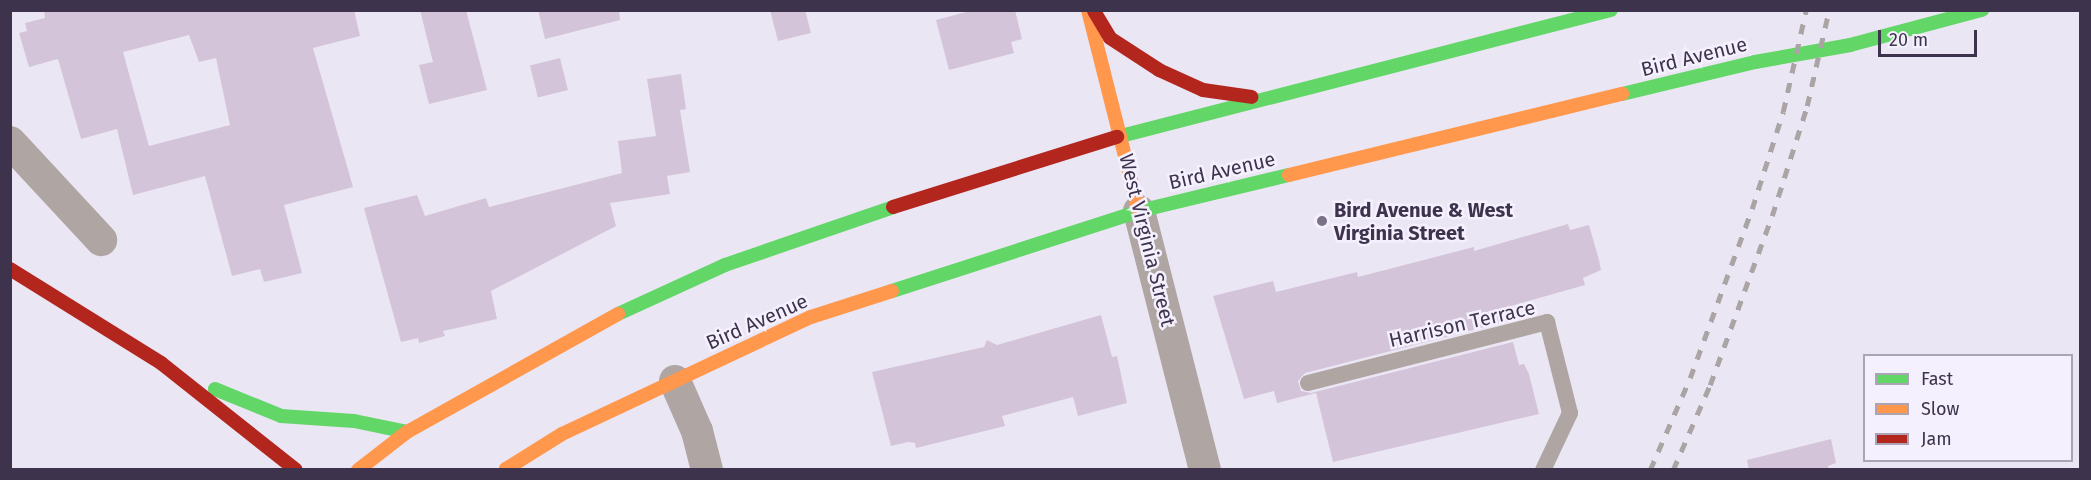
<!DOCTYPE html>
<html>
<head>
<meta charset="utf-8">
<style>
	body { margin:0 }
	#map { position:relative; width:2091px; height:480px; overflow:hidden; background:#ebe6f4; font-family:"Fira Sans",sans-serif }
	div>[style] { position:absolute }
	.building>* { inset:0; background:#d4c4da; transform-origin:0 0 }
	.lane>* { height:16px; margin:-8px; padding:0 8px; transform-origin:8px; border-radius:8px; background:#afa5a2 }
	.street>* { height:32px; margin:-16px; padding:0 16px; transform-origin:16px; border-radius:16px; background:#afa5a2 }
	.fast>* { height:14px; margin:-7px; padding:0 7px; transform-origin:7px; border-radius:7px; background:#63d668 }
	.slow>* { height:14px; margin:-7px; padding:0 7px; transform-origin:7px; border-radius:7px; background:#ff974d }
	.jam>* { height:14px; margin:-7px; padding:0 7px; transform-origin:7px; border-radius:7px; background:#b3261e }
	.rail>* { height:4.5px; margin-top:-2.25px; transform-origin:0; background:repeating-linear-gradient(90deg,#aba4a5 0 10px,transparent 0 20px) }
	.dots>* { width:16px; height:16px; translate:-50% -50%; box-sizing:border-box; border:3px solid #f5f0fd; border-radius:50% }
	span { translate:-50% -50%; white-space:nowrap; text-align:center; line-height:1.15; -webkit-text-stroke:5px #f5f0fd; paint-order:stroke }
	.street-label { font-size:20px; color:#3d334c }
	.poi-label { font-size:20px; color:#3d334c; font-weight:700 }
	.left { translate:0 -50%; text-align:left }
	.frame { position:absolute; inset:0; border:12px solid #3d334c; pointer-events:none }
	.legend { position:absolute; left:1863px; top:354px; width:210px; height:108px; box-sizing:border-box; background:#f5f0fd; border:2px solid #aba4b6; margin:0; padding:8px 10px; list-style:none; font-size:18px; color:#3d334c }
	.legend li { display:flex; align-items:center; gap:12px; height:30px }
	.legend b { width:30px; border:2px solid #aba4b6 }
	.scale { position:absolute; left:1878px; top:30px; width:99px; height:27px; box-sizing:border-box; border:3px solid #3d334c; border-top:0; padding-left:8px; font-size:18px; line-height:21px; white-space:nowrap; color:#3d334c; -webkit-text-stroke:4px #f5f0fd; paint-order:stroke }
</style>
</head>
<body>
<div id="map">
	<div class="building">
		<div style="clip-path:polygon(evenodd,44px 10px,354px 10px,360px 36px,313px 48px,353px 187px,284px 205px,302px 273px,264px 282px,260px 269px,232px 276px,205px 176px,133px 195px,117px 129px,81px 139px,58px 59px,29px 67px,19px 33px,27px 31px,25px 23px,45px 18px,44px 10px,189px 35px,199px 62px,216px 58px,230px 125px,149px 146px,123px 52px,189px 35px)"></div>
		<div style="clip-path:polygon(420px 10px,466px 10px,487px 90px,429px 104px,419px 65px,433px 62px)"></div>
		<div style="clip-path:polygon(538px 10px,619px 10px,620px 20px,545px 39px)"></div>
		<div style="clip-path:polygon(770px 10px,805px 10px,811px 33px,778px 41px)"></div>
		<div style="clip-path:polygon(974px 10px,1015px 10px,1022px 39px,1011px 42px,1014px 53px,949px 70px,936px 20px)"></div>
		<div style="left:560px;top:58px;width:33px;height:31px;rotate:76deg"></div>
		<div style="clip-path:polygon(681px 74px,686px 109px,680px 110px,690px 172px,667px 176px,670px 194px,610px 203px,616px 226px,491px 291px,497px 319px,443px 331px,445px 336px,419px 343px,418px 338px,401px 342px,364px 208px,417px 195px,425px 216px,486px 198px,489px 207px,622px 173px,618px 141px,656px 136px,647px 79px)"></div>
		<div style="clip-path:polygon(1568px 224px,1570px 230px,1589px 225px,1599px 260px,1601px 270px,1583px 278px,1585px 285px,1504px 308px,1508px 321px,1305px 373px,1298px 381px,1301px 391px,1311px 393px,1513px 342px,1519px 365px,1524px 364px,1529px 374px,1539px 414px,1333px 462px,1316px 393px,1277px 403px,1274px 391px,1244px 399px,1213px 296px,1273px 281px,1276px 292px,1357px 272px,1358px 277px,1474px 247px,1474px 251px)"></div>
		<div style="clip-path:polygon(1101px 315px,1112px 357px,1117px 356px,1127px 403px,1078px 416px,1073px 397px,1002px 416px,1005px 426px,916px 448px,915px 443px,908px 442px,891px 446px,872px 372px,984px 347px,987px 340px,997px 345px)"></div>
		<div style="clip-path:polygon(1831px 439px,1836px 463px,1828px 466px,1829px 470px,1749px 470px,1747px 460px)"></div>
	</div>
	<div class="lane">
		<div style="left:1308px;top:383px;width:247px;rotate:-14.3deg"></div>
		<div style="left:1547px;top:322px;width:94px;rotate:75.8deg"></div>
		<div style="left:1570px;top:413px;width:63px;rotate:115.3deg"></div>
	</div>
	<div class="street">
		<div style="left:10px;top:142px;width:134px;rotate:47.1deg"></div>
		<div style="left:1139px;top:211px;width:267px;rotate:75.7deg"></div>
		<div style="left:675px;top:381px;width:55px;rotate:66.3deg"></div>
		<div style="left:697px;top:431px;width:40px;rotate:75.6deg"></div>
	</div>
	<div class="fast">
		<div style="left:1622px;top:94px;width:137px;rotate:-13.5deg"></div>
		<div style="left:1755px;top:62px;width:97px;rotate:-10.1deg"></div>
		<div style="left:1850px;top:45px;width:137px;rotate:-14.9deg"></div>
		<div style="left:1117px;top:137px;width:510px;rotate:-14.42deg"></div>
		<div style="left:892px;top:291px;width:260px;rotate:-17.9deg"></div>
		<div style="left:1139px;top:211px;width:154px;rotate:-13.5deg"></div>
		<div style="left:618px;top:314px;width:118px;rotate:-24.6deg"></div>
		<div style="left:725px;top:265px;width:178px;rotate:-19deg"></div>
		<div style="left:215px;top:389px;width:71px;rotate:22.2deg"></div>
		<div style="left:281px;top:416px;width:73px;rotate:3.9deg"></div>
		<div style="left:354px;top:421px;width:54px;rotate:11.7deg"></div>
	</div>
	<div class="slow">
		<div style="left:1088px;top:10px;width:207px;rotate:75.8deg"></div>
		<div style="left:1289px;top:175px;width:343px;rotate:-13.7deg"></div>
		<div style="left:407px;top:432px;width:242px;rotate:-29.2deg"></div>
		<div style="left:506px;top:469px;width:66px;rotate:-32deg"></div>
		<div style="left:562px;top:434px;width:275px;rotate:-25.2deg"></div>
		<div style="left:811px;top:317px;width:85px;rotate:-17.8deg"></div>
		<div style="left:506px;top:469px;width:1px;rotate:90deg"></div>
		<div style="left:358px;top:470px;width:62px;rotate:-37.8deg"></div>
	</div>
	<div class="jam">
		<div style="left:1094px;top:11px;width:31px;rotate:59deg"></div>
		<div style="left:1110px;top:38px;width:59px;rotate:33.1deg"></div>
		<div style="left:1159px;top:70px;width:48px;rotate:24.4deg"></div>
		<div style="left:1203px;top:90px;width:49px;rotate:8.1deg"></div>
		<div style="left:893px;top:207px;width:235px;rotate:-17.4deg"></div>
		<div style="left:10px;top:269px;width:178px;rotate:31.9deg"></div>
		<div style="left:161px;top:363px;width:172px;rotate:38.4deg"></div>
	</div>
	<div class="rail">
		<div style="left:1650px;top:470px;width:100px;rotate:-66.5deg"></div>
		<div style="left:1690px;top:378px;width:180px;rotate:-69.9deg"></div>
		<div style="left:1752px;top:209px;width:102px;rotate:-72.3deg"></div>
		<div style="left:1783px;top:112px;width:105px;rotate:-77.3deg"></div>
		<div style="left:1673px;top:470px;width:93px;rotate:-66.5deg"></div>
		<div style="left:1710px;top:385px;width:180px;rotate:-69.9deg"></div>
		<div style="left:1772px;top:216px;width:115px;rotate:-72.3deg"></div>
		<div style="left:1807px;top:106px;width:98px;rotate:-77.1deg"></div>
	</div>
	<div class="dots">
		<div style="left:1322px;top:221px;background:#7a7287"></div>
	</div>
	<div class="street-label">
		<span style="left:1694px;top:57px;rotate:-14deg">Bird Avenue</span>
		<span style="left:1222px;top:171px;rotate:-13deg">Bird Avenue</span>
		<span style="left:1147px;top:240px;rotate:76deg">West Virginia Street</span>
		<span style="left:757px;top:322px;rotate:-24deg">Bird Avenue</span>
		<span style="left:1462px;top:324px;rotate:-13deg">Harrison Terrace</span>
	</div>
	<div class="poi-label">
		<span class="left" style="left:1334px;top:222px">Bird Avenue &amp; West<br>Virginia Street</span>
	</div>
	<div class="frame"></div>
	<ul class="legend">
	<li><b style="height:8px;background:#63d668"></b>Fast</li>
	<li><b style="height:8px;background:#ff974d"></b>Slow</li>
	<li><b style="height:8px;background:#b3261e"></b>Jam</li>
	</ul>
	<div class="scale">20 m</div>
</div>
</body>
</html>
